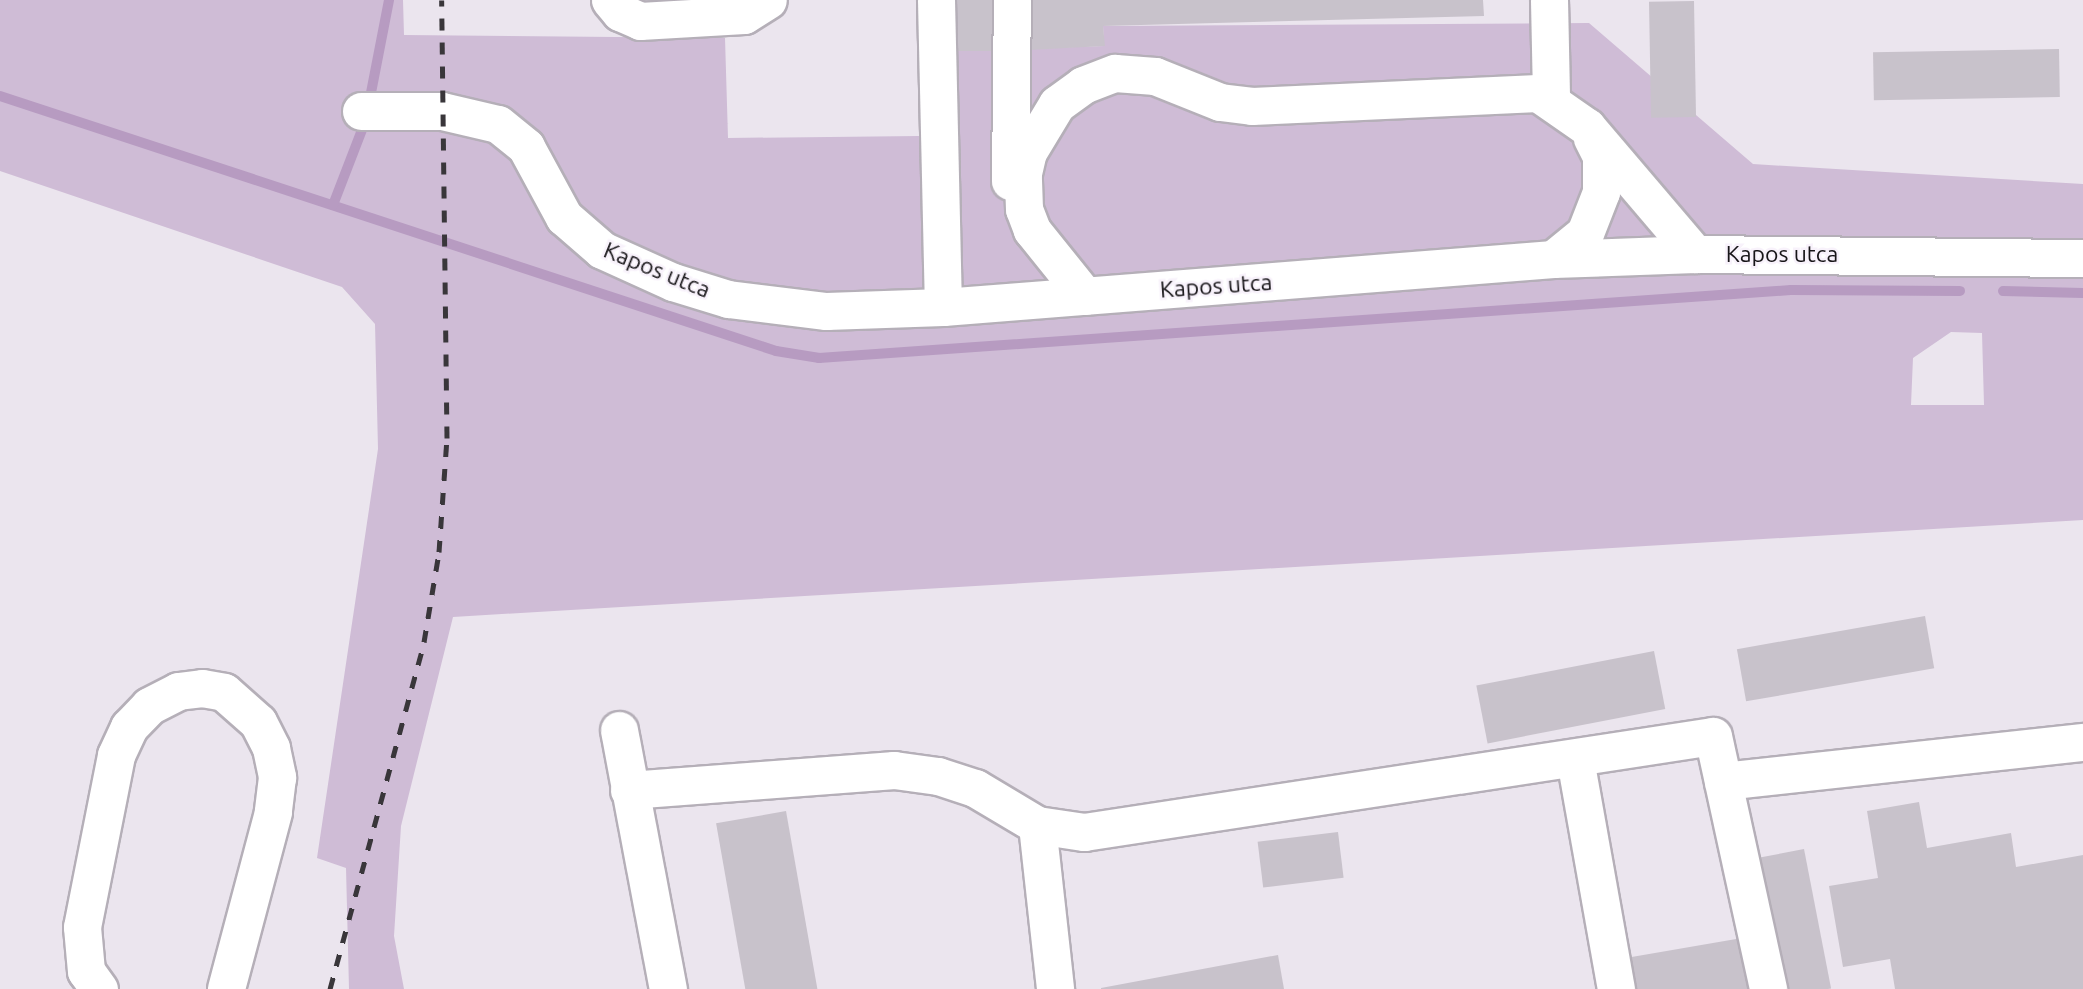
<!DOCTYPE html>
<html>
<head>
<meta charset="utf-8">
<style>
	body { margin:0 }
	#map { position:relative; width:2083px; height:989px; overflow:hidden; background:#ebe5ee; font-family:Ubuntu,sans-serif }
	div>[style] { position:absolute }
	.green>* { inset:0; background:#cfbcd6 }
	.stream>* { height:10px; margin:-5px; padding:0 5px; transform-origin:5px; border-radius:5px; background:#b79bc1 }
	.building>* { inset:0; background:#c8c2cb; transform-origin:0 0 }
	.roads { filter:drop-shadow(2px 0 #b5afb8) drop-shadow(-2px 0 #b5afb8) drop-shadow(0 2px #b5afb8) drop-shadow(0 -2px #b5afb8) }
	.minor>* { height:37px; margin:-18.5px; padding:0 18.5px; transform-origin:18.5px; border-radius:18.5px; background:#fff }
	.rail>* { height:5px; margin-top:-2.5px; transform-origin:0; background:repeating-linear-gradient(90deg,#39363a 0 12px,transparent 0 24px) }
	span { translate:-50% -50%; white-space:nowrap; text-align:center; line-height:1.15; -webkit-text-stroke:5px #f8f2fb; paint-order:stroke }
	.street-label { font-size:23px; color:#171518 }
</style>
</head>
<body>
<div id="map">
	<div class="green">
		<div style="clip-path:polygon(evenodd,0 0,403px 0,404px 35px,725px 38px,728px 138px,919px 136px,923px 52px,1104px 46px,1103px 26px,1589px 23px,1753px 164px,2083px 184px,2083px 520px,453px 617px,401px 826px,394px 936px,404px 989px,349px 989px,346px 868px,317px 858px,378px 449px,375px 324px,342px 287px,0 171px,0 0,1951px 332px,1982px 333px,1984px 405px,1911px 405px,1913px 358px,1951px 332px)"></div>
	</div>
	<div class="stream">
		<div style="left:0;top:96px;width:817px;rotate:18.19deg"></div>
		<div style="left:776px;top:351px;width:44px;rotate:9.2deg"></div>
		<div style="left:819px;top:358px;width:974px;rotate:-4deg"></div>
		<div style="left:1791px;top:290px;width:169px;rotate:0.3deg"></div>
		<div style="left:369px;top:103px;width:105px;rotate:-79deg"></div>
		<div style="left:333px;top:205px;width:94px;rotate:-68.9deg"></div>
		<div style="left:2003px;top:291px;width:80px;rotate:1.4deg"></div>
	</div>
	<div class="building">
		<div style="left:943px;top:0;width:56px;height:51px"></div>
		<div style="clip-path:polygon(1025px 0,1483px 0,1484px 16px,1103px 26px,1105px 46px,1028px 50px)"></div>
		<div style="left:1694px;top:1px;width:116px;height:45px;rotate:89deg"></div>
		<div style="left:2059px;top:49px;width:48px;height:186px;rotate:89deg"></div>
		<div style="left:1925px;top:616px;width:53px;height:191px;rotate:80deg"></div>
		<div style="left:1654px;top:651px;width:59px;height:181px;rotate:79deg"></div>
		<div style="clip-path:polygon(1919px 802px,1927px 848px,2011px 833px,2016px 867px,2083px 855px,2083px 989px,1895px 989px,1890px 959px,1843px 967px,1829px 886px,1878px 878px,1867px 811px)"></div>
		<div style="left:786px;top:811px;width:181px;height:71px;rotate:80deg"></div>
		<div style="left:1338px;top:832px;width:46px;height:81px;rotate:83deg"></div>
		<div style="left:1804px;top:849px;width:142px;height:49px;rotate:79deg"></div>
		<div style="clip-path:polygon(1742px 938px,1751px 989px,1625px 989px,1620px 959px)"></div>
		<div style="clip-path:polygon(1278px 955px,1284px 989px,1101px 989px,1101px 988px)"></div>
	</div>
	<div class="roads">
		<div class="minor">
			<div style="left:610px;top:0;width:16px;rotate:50deg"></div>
			<div style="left:620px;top:12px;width:22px;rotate:24deg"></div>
			<div style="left:640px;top:21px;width:104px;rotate:-3.3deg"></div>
			<div style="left:744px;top:15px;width:28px;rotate:-32deg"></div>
			<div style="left:936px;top:0;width:307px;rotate:88.7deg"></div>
			<div style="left:1549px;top:0;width:99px;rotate:88.8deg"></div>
			<div style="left:361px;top:111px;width:81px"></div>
			<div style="left:442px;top:111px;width:57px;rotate:13.1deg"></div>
			<div style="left:498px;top:124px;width:36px;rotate:39deg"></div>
			<div style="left:526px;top:147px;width:80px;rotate:61.5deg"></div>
			<div style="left:564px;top:217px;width:50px;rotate:41deg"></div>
			<div style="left:602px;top:250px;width:78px;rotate:24.3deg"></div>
			<div style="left:673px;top:282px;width:58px;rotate:17.2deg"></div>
			<div style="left:728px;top:299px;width:99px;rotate:7deg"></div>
			<div style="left:826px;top:311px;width:117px;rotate:-2deg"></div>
			<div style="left:943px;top:307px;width:612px;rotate:-4.5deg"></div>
			<div style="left:1553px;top:259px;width:142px;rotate:-2deg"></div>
			<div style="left:1695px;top:254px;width:388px;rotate:0.6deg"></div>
			<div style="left:1010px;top:181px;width:181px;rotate:-89.4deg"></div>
			<div style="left:1553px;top:259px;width:41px;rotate:-39.1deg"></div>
			<div style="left:1585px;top:233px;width:44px;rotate:-68.7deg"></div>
			<div style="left:1601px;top:192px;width:36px;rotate:-90deg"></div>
			<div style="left:1601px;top:156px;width:20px;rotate:-117deg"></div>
			<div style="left:1085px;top:296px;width:85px;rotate:-128.8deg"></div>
			<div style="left:1032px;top:230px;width:22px;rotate:-111deg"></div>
			<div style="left:1024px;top:209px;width:36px;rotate:-92deg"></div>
			<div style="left:1023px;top:173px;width:22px;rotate:-77deg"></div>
			<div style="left:1028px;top:152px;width:56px;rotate:-58.9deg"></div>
			<div style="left:1057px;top:104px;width:32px;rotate:-36deg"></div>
			<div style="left:1083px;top:85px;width:34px;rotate:-21deg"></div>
			<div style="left:1115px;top:73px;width:40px;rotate:4.3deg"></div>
			<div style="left:1155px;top:76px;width:70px;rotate:21.8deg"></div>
			<div style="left:1220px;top:102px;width:32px;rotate:7deg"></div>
			<div style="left:1252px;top:106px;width:286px;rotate:-2.6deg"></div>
			<div style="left:1538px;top:93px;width:60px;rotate:34.8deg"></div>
			<div style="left:1587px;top:127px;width:167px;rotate:49.6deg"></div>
			<div style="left:619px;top:730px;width:264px;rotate:79.3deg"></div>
			<div style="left:1575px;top:759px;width:234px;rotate:79.9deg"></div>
			<div style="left:1723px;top:781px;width:362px;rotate:-6.2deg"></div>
			<div style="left:629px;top:790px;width:266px;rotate:-4.3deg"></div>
			<div style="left:894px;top:770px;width:44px;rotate:7.8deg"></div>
			<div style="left:938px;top:776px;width:39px;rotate:18deg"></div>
			<div style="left:975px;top:788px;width:72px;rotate:30.8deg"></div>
			<div style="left:1037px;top:825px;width:48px;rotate:8.5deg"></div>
			<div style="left:1084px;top:832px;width:636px;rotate:-8.68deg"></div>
			<div style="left:1713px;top:736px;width:259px;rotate:77.7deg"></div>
			<div style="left:1037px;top:825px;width:165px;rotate:83.7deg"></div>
			<div style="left:99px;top:989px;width:22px;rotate:-126deg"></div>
			<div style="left:86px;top:971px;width:44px;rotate:-95.2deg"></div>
			<div style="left:82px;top:927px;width:175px;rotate:-78.8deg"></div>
			<div style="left:116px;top:755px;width:31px;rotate:-65deg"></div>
			<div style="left:129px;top:727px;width:29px;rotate:-46deg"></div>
			<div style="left:149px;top:706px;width:33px;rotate:-27deg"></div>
			<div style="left:178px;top:691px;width:24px;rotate:-7deg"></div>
			<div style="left:202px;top:688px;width:22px;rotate:10deg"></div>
			<div style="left:224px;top:692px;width:45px;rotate:41.4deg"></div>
			<div style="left:258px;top:722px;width:29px;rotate:63deg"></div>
			<div style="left:271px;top:748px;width:30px;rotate:78deg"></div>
			<div style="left:277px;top:777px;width:35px;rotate:97deg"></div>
			<div style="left:273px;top:812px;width:183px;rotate:104.9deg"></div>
		</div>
	</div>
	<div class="rail">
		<div style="left:330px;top:989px;width:360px;rotate:-74.8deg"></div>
		<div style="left:424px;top:642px;width:91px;rotate:-80.5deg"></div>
		<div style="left:439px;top:552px;width:114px;rotate:-86deg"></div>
		<div style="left:447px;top:438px;width:438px;rotate:-90.7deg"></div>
	</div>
	<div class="street-label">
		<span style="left:1782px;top:254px">Kapos utca</span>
		<span style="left:657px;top:270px;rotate:22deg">Kapos utca</span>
		<span style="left:1216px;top:286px;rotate:-4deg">Kapos utca</span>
	</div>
</div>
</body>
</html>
